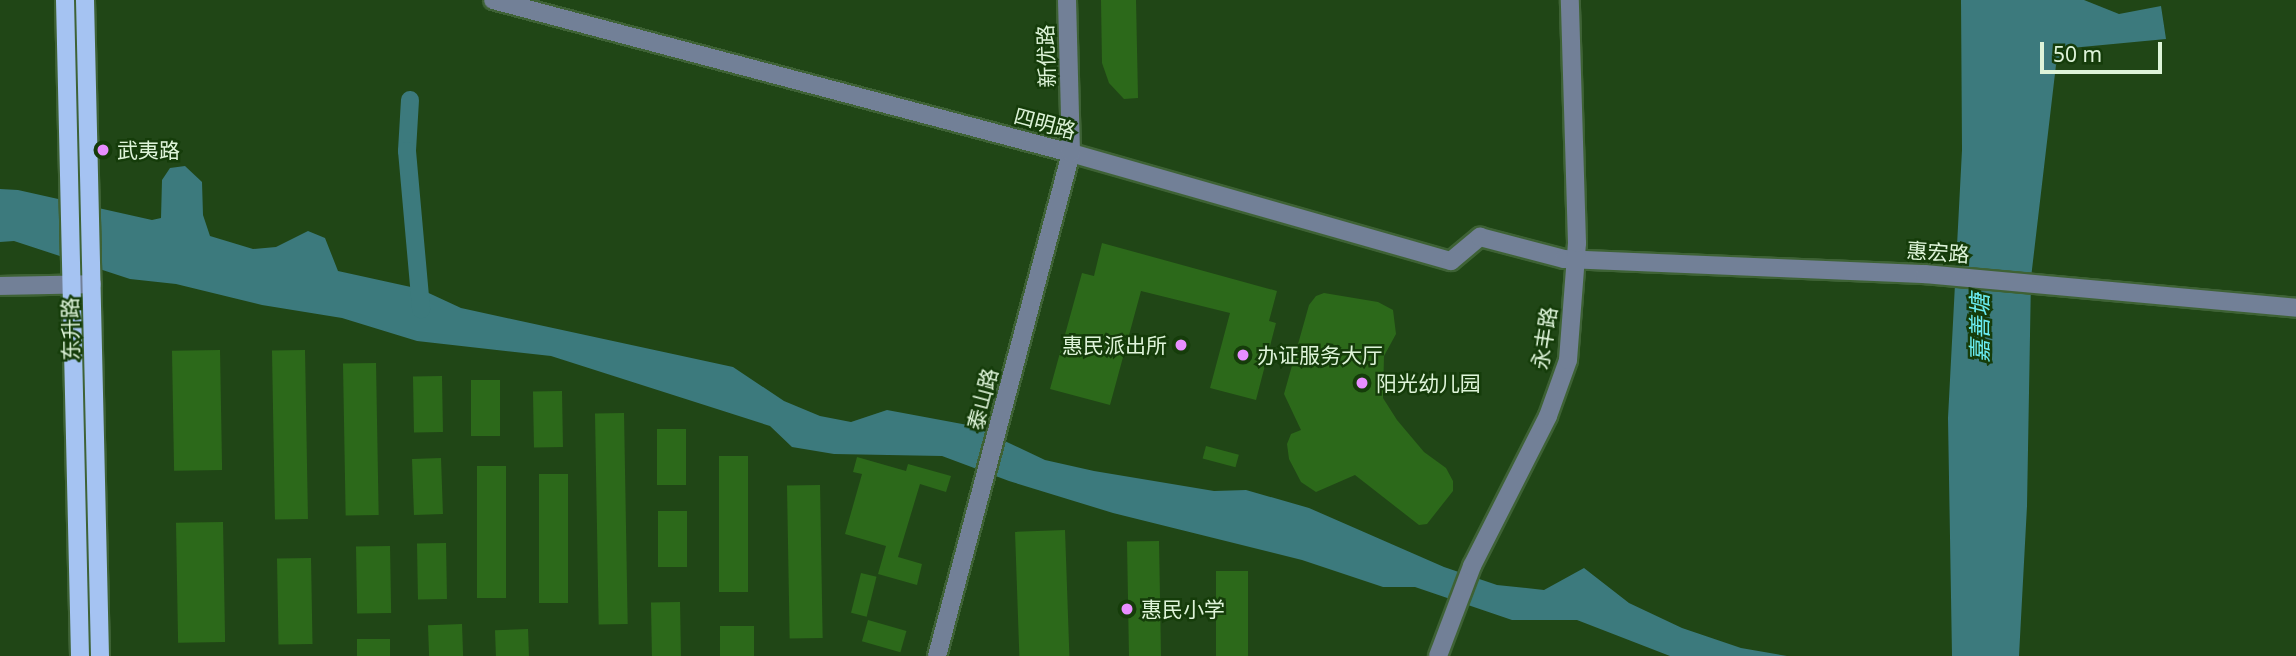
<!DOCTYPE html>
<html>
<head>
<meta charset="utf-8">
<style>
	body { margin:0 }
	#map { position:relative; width:2296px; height:656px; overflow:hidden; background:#204616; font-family:"Noto Sans","Noto Sans SC",sans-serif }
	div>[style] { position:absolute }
	.water>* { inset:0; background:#3c7a7d }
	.canal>* { height:18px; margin:-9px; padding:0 9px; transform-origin:9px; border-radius:9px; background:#3c7a7d }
	.building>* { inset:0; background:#2c691a; transform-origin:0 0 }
	.roads { filter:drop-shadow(2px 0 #3e6235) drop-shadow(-2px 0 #3e6235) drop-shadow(0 2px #3e6235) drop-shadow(0 -2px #3e6235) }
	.minor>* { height:18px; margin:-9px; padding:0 9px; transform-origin:9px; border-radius:9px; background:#728097 }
	.major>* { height:18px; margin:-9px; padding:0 9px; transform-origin:9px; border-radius:9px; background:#a5c3f2 }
	.dots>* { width:19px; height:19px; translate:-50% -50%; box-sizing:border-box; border:4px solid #153c0a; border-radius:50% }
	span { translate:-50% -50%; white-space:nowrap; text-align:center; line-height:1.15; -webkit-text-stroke:5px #153c0a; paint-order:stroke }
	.street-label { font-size:21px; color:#def4d9 }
	.poi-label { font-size:21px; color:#def4d9 }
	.left { translate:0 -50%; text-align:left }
	.right { translate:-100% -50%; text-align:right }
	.water-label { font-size:23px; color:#6aecf2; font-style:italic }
	.scale { position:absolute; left:2040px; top:42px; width:122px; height:32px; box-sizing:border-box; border:4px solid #def4d9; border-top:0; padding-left:9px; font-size:21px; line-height:24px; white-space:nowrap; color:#def4d9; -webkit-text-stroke:5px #153c0a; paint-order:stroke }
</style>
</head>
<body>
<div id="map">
	<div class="water">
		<div style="clip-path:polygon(1961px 0,2084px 0,2119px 14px,2161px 6px,2166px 39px,2071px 48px,2056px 65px,2031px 278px,2027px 506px,2019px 656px,1952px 656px,1948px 418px,1962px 150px)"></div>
		<div style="clip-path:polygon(185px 166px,202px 182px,203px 215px,210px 236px,253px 249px,276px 247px,308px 231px,325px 238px,338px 271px,420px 289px,461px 308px,733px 367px,784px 401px,820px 416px,851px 422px,887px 410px,973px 426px,1045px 460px,1094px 471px,1214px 491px,1246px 490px,1309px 508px,1444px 567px,1497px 585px,1544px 590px,1584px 568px,1629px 603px,1682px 628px,1741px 648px,1787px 656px,1670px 656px,1577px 620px,1512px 620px,1415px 587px,1383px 587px,1302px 560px,1113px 513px,1009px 481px,942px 456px,834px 454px,792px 447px,770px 426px,551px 356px,417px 341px,342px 318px,262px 305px,176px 284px,130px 279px,14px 241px,0 242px,0 189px,18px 190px,152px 220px,161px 218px,162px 180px,170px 168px)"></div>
	</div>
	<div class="canal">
		<div style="left:410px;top:100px;width:51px;rotate:93.4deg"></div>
		<div style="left:407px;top:151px;width:159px;rotate:84.9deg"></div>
	</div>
	<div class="building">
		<div style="clip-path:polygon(1101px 0,1136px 0,1138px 98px,1124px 99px,1109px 83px,1102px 63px)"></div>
		<div style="clip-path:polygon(1102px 243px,1277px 291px,1269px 321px,1276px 323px,1256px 400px,1210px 388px,1230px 313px,1141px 291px,1110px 405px,1050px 389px,1082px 273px,1094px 276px)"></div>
		<div style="clip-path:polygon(1324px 293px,1378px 302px,1393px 310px,1396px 334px,1384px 356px,1383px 398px,1397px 420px,1424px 452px,1446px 468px,1453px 481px,1453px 491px,1427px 524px,1419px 525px,1355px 475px,1316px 492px,1301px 482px,1289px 459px,1287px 444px,1291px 434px,1301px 430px,1284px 394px,1309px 305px,1316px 296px)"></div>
		<div style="left:220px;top:350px;width:120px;height:48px;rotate:89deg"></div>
		<div style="left:305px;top:350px;width:169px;height:33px;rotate:89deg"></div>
		<div style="left:376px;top:363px;width:152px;height:33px;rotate:89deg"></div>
		<div style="left:442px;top:376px;width:56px;height:29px;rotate:89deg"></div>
		<div style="left:471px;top:380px;width:29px;height:56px"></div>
		<div style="left:562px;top:391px;width:56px;height:29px;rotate:89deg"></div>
		<div style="left:624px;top:413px;width:211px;height:29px;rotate:89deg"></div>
		<div style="left:657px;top:429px;width:29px;height:56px"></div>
		<div style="left:1206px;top:446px;width:34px;height:13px;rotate:15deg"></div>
		<div style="left:748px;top:456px;width:136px;height:29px;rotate:90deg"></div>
		<div style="clip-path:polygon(857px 457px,906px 471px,908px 464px,951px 476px,946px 492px,920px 484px,898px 557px,922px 564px,917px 585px,878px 574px,886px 546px,845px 534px,862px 474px,853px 472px)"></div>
		<div style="left:441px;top:458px;width:56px;height:29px;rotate:88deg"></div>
		<div style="left:506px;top:466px;width:132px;height:29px;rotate:90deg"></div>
		<div style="left:539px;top:474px;width:29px;height:129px"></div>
		<div style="left:820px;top:485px;width:153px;height:33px;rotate:89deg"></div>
		<div style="left:658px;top:511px;width:29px;height:56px"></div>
		<div style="left:223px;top:522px;width:120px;height:47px;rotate:89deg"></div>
		<div style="left:1065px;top:530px;width:126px;height:50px;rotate:88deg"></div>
		<div style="left:1159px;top:541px;width:115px;height:32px;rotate:89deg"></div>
		<div style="left:446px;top:543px;width:56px;height:29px;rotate:89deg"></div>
		<div style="left:390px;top:546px;width:67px;height:34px;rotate:89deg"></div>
		<div style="left:311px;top:558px;width:86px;height:34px;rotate:89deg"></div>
		<div style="left:1216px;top:571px;width:32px;height:85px"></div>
		<div style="left:861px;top:573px;width:16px;height:41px;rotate:14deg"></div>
		<div style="left:680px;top:602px;width:54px;height:29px;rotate:89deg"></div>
		<div style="left:868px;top:620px;width:40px;height:22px;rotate:16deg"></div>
		<div style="left:462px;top:624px;width:32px;height:34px;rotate:88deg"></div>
		<div style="left:754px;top:626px;width:30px;height:34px;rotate:90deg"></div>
		<div style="left:528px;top:629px;width:27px;height:33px;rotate:88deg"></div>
		<div style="left:390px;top:639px;width:17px;height:33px;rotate:90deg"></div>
	</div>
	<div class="roads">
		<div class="minor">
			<div style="left:493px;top:0;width:598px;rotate:14.83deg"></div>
			<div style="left:1071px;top:153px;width:395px;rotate:15.9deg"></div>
			<div style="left:1451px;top:261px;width:38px;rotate:-40deg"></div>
			<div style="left:1480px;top:237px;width:87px;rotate:14.7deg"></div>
			<div style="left:1564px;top:259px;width:361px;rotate:2.4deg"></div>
			<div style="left:1925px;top:274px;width:373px;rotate:5.2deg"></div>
			<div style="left:0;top:286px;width:92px;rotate:-1.2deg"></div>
			<div style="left:937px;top:656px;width:521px;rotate:-75.08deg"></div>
			<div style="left:1071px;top:153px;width:153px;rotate:-91.5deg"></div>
			<div style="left:1438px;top:656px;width:96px;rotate:-69.3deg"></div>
			<div style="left:1472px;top:566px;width:168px;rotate:-63.1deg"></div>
			<div style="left:1548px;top:416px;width:59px;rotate:-70.3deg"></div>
			<div style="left:1568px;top:360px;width:117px;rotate:-85.6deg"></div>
			<div style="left:1577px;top:243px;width:243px;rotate:-91.7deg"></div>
		</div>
		<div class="major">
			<div style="left:65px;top:0;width:656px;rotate:88.69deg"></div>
			<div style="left:85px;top:0;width:656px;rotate:88.69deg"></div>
		</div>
	</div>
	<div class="dots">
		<div style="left:103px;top:150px;background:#e88eff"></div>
		<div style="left:1181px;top:345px;background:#e88eff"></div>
		<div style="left:1243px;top:355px;background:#e88eff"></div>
		<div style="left:1362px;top:383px;background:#e88eff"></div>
		<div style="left:1127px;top:609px;background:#e88eff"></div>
	</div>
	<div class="street-label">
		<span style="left:1046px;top:56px;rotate:-92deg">新优路</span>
		<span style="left:1045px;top:123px;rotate:15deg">四明路</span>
		<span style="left:1938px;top:252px;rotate:4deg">惠宏路</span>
		<span style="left:70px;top:329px;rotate:-91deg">东升路</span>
		<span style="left:1544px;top:338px;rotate:-81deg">永丰路</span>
		<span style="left:982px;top:399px;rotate:-75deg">泰山路</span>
	</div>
	<div class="poi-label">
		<span class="left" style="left:117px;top:150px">武夷路</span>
		<span class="right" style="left:1167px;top:345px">惠民派出所</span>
		<span class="left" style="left:1257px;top:355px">办证服务大厅</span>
		<span class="left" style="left:1376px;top:383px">阳光幼儿园</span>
		<span class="left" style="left:1141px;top:609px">惠民小学</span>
	</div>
	<div class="water-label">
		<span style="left:1979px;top:328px;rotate:-90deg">嘉善塘</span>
	</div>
	<div class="scale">50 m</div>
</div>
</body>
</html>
